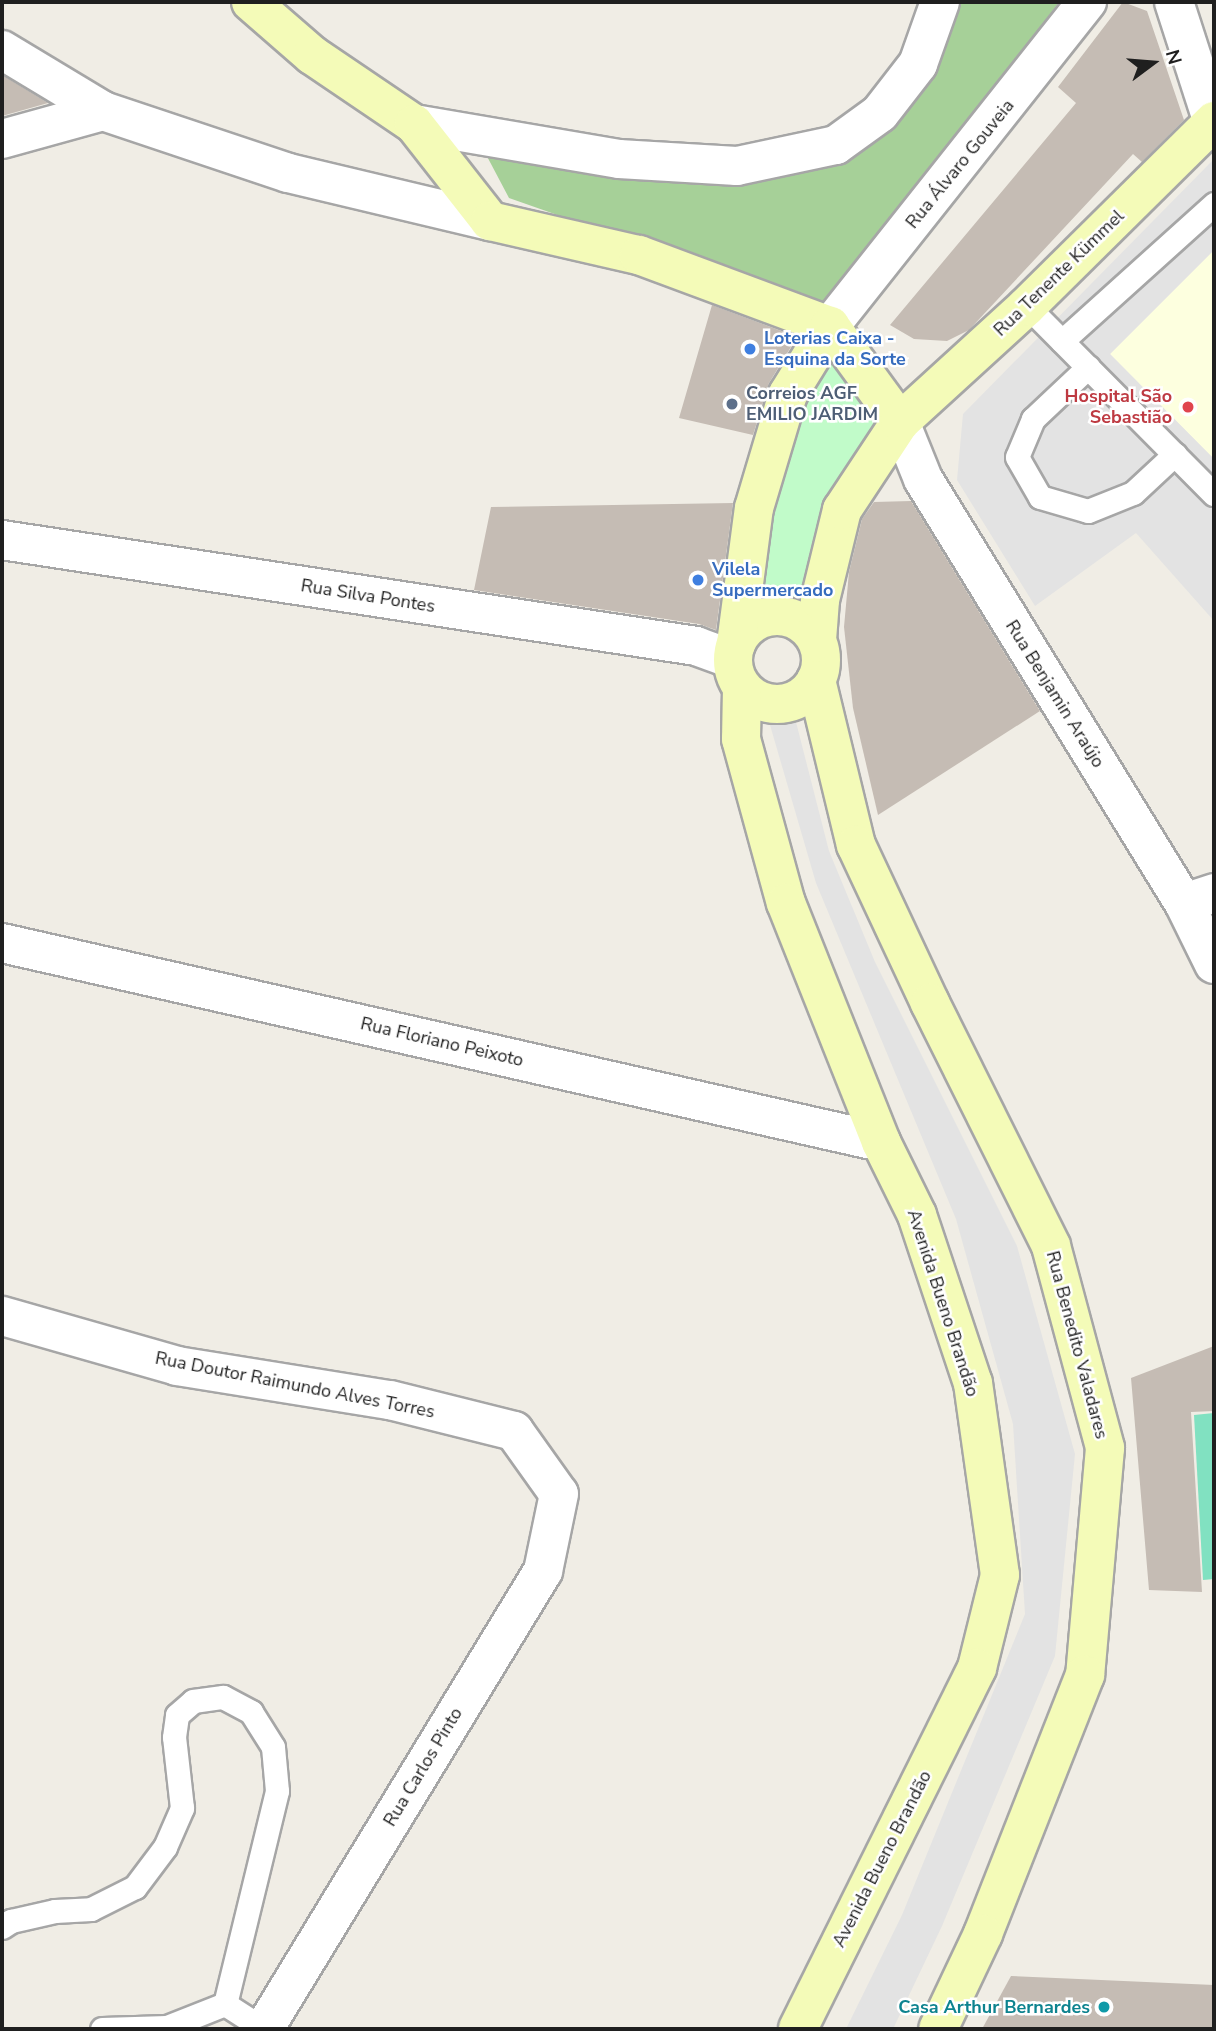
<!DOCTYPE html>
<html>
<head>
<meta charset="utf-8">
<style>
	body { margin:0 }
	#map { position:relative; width:1216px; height:2031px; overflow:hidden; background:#f0ede5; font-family:"Nunito Sans",sans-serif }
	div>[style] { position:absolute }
	.education>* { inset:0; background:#fdffdf }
	.forest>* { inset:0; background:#a6d098 }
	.park>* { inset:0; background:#c1fbc9 }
	.pitch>* { inset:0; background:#81e1c1 }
	.parking>* { inset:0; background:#e3e3e3 }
	.building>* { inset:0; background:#c5bcb4 }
	.roads { filter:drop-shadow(2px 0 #a6a6a6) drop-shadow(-2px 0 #a6a6a6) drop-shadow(0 2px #a6a6a6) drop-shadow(0 -2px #a6a6a6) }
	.lane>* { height:23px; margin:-11.5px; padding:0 11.5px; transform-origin:11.5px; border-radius:11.5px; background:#fff }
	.street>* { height:38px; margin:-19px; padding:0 19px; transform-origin:19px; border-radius:19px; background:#fff }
	.secondary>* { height:38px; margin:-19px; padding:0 19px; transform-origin:19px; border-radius:19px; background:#f4fbb8 }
	.secondary>.ring { margin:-19px; padding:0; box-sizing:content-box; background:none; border:38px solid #f4fbb8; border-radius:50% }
	.dots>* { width:19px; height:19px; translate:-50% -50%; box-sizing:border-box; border:4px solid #fff; border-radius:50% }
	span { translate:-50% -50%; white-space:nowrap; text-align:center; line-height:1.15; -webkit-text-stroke:5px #fff; paint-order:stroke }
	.street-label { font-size:18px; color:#1f1f1f }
	.shop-label { font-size:18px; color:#366cbe; font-weight:700 }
	.left { translate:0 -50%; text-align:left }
	.service-label { font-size:18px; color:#4e5e75; font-weight:700 }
	.health-label { font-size:18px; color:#be3a42; font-weight:700 }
	.right { translate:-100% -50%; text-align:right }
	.culture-label { font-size:18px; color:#0d838f; font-weight:700 }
	.frame { position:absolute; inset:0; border:4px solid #1f1f1f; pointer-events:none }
	.north { position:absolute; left:1118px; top:28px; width:70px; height:70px; -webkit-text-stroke:5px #fff; paint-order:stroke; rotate:74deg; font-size:19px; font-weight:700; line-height:28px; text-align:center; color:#1f1f1f }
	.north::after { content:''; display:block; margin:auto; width:24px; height:32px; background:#1f1f1f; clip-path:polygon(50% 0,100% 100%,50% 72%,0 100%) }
</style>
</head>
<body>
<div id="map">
	<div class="education">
		<div style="clip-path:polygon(1214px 250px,1214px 459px,1110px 354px)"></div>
	</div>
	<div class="forest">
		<div style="clip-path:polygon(951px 2px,1059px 2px,831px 311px,509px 198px,481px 145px,839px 155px)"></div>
	</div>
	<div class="park">
		<div style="clip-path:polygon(830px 341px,879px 418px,858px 453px,813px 602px,752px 585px,762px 508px)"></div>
	</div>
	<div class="pitch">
		<div style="clip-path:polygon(1214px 1413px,1214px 1579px,1203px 1580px,1194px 1415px)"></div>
	</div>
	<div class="parking">
		<div style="clip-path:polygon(1214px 159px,1214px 250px,1110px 354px,1214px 459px,1214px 621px,1136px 533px,1035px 606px,957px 480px,963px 414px)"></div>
		<div style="clip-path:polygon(796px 722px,829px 851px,875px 962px,1017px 1246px,1075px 1454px,1055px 1656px,942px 1926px,893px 2029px,846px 2029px,902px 1915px,1025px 1614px,1013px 1424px,956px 1219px,816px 883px,770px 725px)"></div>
	</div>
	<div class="building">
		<div style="clip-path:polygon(1123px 2px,1147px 11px,1184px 120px,1142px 162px,1133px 154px,969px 330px,947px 341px,914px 339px,890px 325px,1076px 103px,1058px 87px)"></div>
		<div style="clip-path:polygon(2px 75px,48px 103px,2px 116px)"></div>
		<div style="clip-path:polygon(712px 305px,797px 337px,769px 383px,753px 435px,679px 418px)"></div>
		<div style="clip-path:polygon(911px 501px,1040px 711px,878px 815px,853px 708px,844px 627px,849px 572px,862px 519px,874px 502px)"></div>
		<div style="clip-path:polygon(733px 503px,716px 630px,699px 624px,474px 590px,491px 507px)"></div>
		<div style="clip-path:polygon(1214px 1346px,1214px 1411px,1191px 1412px,1202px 1592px,1149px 1590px,1131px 1378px)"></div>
		<div style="clip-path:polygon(1011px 1976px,1214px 1985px,1214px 2029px,982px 2029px)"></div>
	</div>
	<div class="roads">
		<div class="lane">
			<div style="left:1027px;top:306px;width:265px;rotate:45.2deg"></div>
			<div style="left:1062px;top:341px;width:205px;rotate:-42deg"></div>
			<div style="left:1088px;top:367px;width:76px;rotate:136.6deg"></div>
			<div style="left:1033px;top:419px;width:41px;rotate:112.8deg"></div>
			<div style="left:1017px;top:457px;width:46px;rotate:60.1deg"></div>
			<div style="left:1040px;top:497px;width:50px;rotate:16.3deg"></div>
			<div style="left:1088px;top:511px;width:48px;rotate:-21.8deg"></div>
			<div style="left:1133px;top:493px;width:57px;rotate:-42.9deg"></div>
			<div style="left:2px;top:1927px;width:11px;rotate:-34deg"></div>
			<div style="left:11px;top:1921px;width:45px;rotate:-12.8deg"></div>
			<div style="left:55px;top:1911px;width:36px;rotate:-3deg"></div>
			<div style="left:91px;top:1909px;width:49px;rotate:-26.6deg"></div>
			<div style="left:135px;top:1887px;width:50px;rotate:-53.1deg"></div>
			<div style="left:165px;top:1847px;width:43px;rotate:-66.4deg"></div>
			<div style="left:182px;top:1808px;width:71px;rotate:-96.4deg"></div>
			<div style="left:174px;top:1737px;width:22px;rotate:-82deg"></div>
			<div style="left:177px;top:1715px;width:21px;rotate:-41deg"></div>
			<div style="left:193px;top:1701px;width:30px;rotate:-8deg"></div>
			<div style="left:223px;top:1697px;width:32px;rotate:28deg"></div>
			<div style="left:251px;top:1712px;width:41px;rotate:57.8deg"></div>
			<div style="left:273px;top:1747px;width:44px;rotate:84.8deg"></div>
			<div style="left:277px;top:1791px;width:219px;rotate:103.7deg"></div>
			<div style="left:225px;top:2004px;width:46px;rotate:32.7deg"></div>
			<div style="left:102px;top:2029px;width:65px;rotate:-1.8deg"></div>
			<div style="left:167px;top:2027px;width:62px;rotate:-21.6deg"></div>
		</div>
		<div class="street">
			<div style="left:1174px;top:2px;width:127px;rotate:72.1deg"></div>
			<div style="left:2px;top:50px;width:118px;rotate:31.1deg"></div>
			<div style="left:103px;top:111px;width:195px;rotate:18.5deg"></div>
			<div style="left:288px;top:173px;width:208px;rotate:13.4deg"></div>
			<div style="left:414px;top:124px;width:208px;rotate:9.7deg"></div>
			<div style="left:619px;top:159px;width:118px;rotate:3.4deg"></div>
			<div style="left:737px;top:166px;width:101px;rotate:-12deg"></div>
			<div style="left:836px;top:145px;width:54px;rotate:-36deg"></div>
			<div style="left:880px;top:113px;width:62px;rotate:-52.2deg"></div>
			<div style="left:918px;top:64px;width:66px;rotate:-70.5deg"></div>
			<div style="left:2px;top:139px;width:105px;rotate:-15.5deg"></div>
			<div style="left:830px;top:326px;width:414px;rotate:-51.6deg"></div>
			<div style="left:900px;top:422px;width:61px;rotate:68deg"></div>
			<div style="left:923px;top:479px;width:498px;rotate:58.4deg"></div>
			<div style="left:1184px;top:903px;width:68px;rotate:63.8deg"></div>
			<div style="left:2px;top:540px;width:702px;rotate:8.68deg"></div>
			<div style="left:696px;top:646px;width:38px;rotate:20deg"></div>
			<div style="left:1184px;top:903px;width:32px;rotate:-18deg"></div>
			<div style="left:2px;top:943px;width:901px;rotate:12.76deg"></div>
			<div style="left:2px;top:1316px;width:182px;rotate:15.9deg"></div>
			<div style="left:177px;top:1366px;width:216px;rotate:9.1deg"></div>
			<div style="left:390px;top:1400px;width:128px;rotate:14deg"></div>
			<div style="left:514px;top:1431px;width:77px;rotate:54.5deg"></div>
			<div style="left:559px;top:1494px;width:79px;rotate:101.7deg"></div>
			<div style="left:543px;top:1571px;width:536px;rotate:121.35deg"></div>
		</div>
		<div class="secondary">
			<div style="left:251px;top:2px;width:81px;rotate:41deg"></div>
			<div style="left:312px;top:55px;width:123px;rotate:34.1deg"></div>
			<div style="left:414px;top:124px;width:123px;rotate:51.9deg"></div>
			<div style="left:490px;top:221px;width:153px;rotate:12.9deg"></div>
			<div style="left:639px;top:255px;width:204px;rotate:20.4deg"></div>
			<div style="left:830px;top:326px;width:119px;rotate:53.9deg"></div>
			<div class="ring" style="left:733px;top:616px;width:50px;height:50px"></div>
			<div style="left:817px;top:640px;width:40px;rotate:-85.7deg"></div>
			<div style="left:820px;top:600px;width:93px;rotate:-76.3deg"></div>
			<div style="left:842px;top:510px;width:105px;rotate:-56.6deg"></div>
			<div style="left:900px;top:422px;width:172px;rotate:-42.4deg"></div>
			<div style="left:1027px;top:306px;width:263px;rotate:-44.7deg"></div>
			<div style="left:736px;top:644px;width:137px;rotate:-82.5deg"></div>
			<div style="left:754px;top:508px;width:119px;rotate:-73.4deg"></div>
			<div style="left:788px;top:394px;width:80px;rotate:-58.3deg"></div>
			<div style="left:816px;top:680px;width:170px;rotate:76.4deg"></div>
			<div style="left:856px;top:845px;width:174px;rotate:64.9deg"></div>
			<div style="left:930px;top:1003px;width:271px;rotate:63.5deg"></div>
			<div style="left:1051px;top:1246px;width:209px;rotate:75deg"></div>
			<div style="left:1105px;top:1448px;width:228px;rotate:95deg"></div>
			<div style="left:1085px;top:1675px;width:278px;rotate:111.5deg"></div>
			<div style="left:983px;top:1934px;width:105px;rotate:115.3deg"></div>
			<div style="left:742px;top:688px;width:51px;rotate:91.1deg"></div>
			<div style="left:741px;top:739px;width:170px;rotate:74.7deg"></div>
			<div style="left:786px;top:903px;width:257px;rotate:68.3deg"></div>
			<div style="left:881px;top:1142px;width:81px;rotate:63.7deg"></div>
			<div style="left:917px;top:1215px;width:177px;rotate:71.6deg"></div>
			<div style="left:973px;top:1383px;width:194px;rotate:82deg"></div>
			<div style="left:1000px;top:1575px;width:96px;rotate:103.9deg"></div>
			<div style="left:977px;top:1668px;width:403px;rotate:116.4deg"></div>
		</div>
	</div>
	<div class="dots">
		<div style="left:750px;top:349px;background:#3f7fe0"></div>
		<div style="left:732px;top:404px;background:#5c6f8a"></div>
		<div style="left:1188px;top:407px;background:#e0444e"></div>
		<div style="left:698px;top:580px;background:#3f7fe0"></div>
		<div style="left:1104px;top:2007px;background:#0f9aa8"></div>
	</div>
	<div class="street-label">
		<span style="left:960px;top:164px;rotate:-51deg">Rua Álvaro Gouveia</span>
		<span style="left:1059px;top:273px;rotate:-44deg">Rua Tenente Kümmel</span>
		<span style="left:368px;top:596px;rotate:9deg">Rua Silva Pontes</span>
		<span style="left:1055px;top:694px;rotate:58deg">Rua Benjamin Araújo</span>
		<span style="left:442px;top:1042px;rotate:13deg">Rua Floriano Peixoto</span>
		<span style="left:943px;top:1303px;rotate:72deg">Avenida Bueno Brandão</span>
		<span style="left:1077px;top:1345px;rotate:75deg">Rua Benedito Valadares</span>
		<span style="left:295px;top:1385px;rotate:11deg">Rua Doutor Raimundo Alves Torres</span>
		<span style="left:423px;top:1767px;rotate:-59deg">Rua Carlos Pinto</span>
		<span style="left:882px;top:1859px;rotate:-63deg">Avenida Bueno Brandão</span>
	</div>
	<div class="shop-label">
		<span class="left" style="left:764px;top:349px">Loterias Caixa -<br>Esquina da Sorte</span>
		<span class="left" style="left:712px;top:580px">Vilela<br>Supermercado</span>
	</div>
	<div class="service-label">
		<span class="left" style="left:746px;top:404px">Correios AGF<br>EMILIO JARDIM</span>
	</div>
	<div class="health-label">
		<span class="right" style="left:1172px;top:407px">Hospital São<br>Sebastião</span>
	</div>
	<div class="culture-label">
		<span class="right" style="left:1090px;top:2007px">Casa Arthur Bernardes</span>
	</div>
	<div class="frame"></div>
	<div class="north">N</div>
</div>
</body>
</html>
